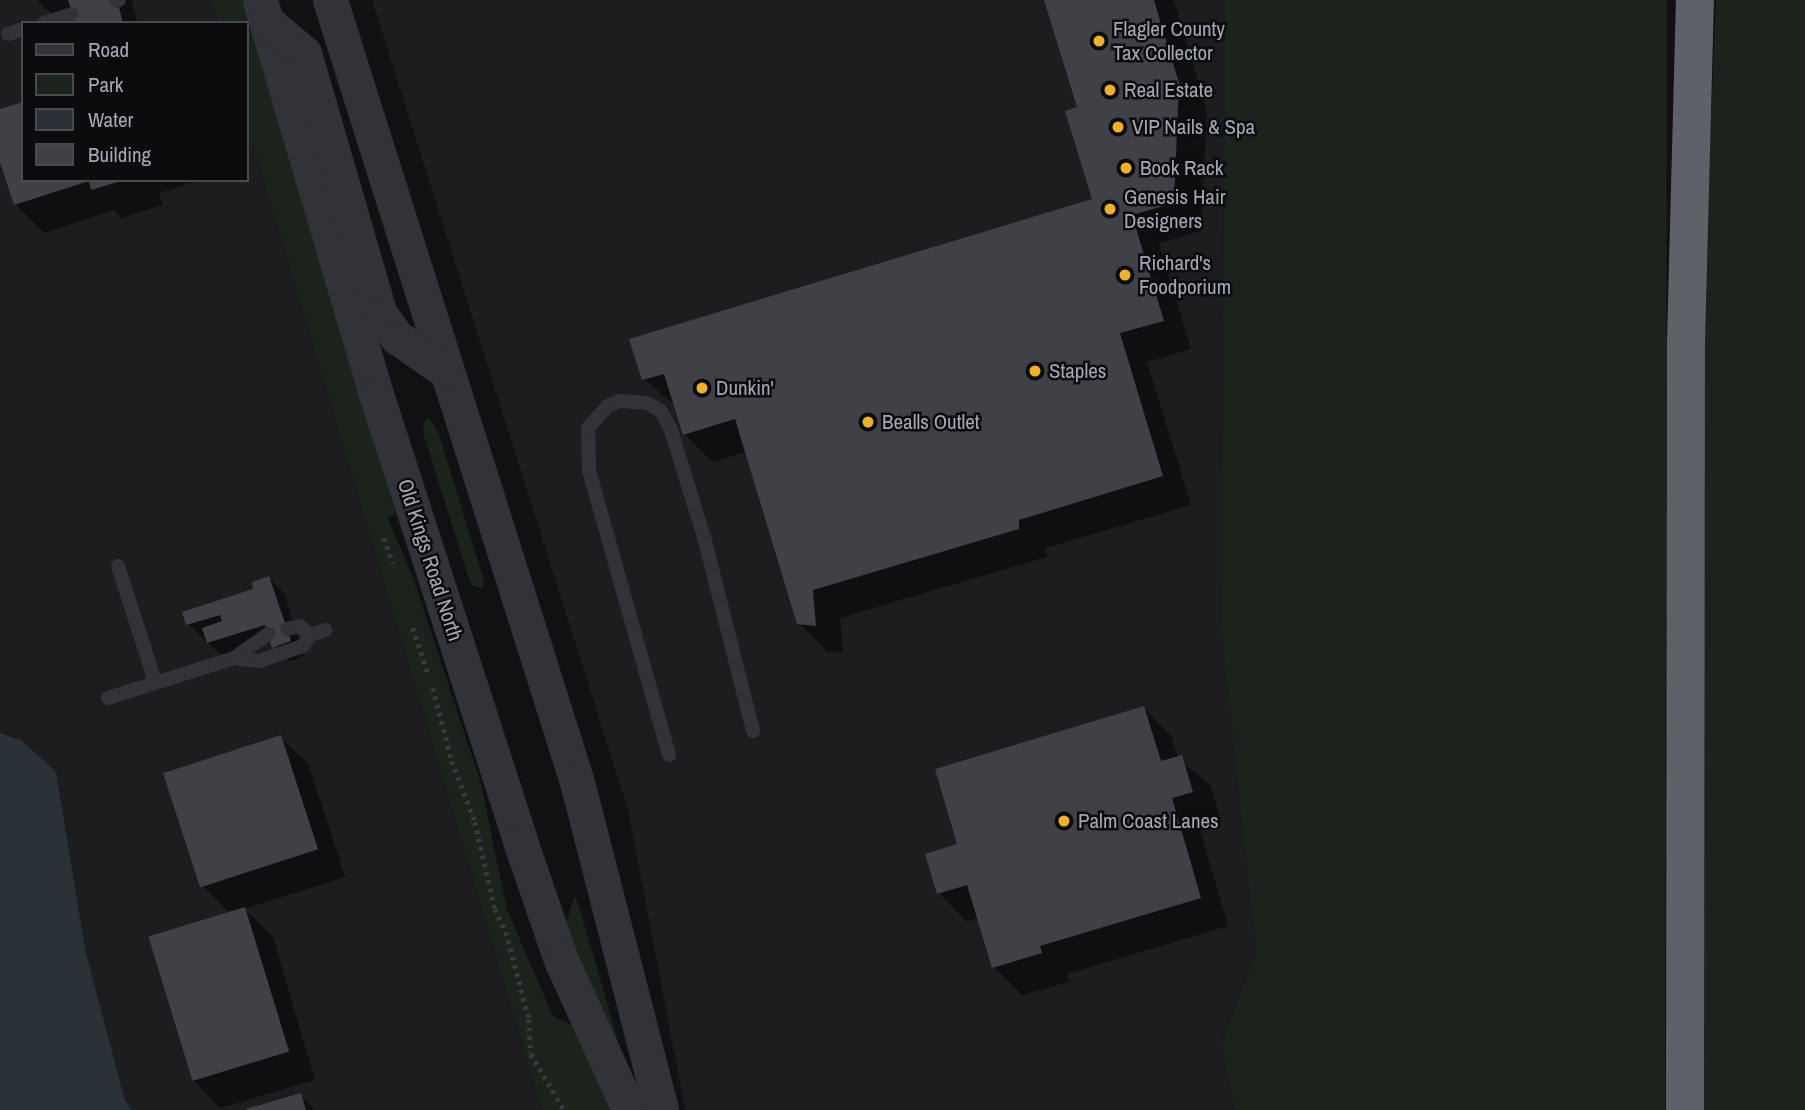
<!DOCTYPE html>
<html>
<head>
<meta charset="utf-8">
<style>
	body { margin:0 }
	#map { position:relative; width:1805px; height:1110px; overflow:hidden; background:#111113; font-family:"Archivo Narrow",sans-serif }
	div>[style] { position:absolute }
	.built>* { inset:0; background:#1d1d20 }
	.green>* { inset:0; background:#1c231d }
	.water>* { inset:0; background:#2a3238 }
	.shadow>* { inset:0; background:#0007 }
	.building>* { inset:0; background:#404146; transform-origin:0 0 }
	.path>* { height:4.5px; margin-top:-2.25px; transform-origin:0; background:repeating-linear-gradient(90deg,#393a3f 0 3.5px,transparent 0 8.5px) }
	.service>* { height:14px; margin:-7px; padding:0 7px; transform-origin:7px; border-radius:7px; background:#323338 }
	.tertiary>* { height:35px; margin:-17.5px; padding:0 17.5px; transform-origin:17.5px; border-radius:17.5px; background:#323338 }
	.motorway>* { height:38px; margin:-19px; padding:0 19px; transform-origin:19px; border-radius:19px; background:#5f6169 }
	.dots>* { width:19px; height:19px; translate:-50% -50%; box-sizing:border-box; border:4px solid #0c0c0e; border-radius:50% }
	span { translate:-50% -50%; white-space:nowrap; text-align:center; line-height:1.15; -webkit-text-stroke:5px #0c0c0e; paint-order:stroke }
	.poi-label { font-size:21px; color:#a3a8b3 }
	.left { translate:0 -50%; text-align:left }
	.street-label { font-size:21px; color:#a3a8b3 }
	.legend { position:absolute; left:21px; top:21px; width:228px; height:161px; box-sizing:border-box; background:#0c0c0e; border:2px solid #484a50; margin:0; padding:9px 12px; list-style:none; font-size:21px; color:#a3a8b3 }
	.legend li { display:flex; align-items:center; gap:14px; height:35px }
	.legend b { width:35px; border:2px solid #484a50 }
</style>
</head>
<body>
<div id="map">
	<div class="built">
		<div style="clip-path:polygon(0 0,211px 0,218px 23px,23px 23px,23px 180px,247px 180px,247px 124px,542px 1110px,0 1110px)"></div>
		<div style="clip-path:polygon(372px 0,1225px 0,1221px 629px,1256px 952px,1221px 1043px,1235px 1110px,685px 1110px,628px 810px)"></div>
	</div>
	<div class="green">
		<div style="clip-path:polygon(211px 0,243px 0,396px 515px,387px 518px,412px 575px,481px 784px,507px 910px,553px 1016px,572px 1025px,610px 1110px,542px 1110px,247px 124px,247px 23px,218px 23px)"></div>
		<div style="clip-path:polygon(1225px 0,1667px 0,1665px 1110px,1235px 1110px,1221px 1044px,1256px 952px,1221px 629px)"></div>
		<div style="clip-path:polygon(1716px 0,1805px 0,1805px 1110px,1695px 1110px,1694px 519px)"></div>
		<div style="clip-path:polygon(429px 418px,439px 434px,484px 581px,482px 588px,471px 585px,424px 436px,423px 423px)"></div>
		<div style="clip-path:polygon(575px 895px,585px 926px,622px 1055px,569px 938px,567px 920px)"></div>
	</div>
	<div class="water">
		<div style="clip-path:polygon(0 733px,22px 741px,56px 772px,85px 950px,125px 1101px,132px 1110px,0 1110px)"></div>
	</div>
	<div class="shadow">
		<div style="clip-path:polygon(37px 0,131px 0,138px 23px,76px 23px,72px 9px,53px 15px)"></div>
		<div style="clip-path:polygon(1046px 0,1174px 0,1207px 112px,1201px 231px,1159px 243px,1191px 349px,1147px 362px,1191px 505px,1046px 548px,1047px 557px,840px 618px,843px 653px,827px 652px,799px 623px,747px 452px,713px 462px,684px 434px,676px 406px,644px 379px,1094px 200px,1079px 108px)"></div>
		<div style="clip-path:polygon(0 111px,23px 180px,200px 180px,159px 193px,163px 205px,121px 218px,114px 210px,44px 233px,15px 204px,0 156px)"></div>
		<div style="clip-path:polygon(269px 578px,284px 593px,304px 656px,289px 661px,272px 641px,223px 657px,188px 624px,184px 613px,256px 590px)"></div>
		<div style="clip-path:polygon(1144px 708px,1172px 737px,1178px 758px,1210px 785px,1221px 820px,1199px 827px,1228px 926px,1067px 974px,1069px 982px,1022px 995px,994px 967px,979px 918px,967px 922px,939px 893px,959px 845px)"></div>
		<div style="clip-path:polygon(280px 737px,309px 765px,345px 877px,245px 909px,273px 937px,315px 1080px,220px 1108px,192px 1079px,230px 913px,201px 885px)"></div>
		<div style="clip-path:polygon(300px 1095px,315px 1110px,250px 1110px)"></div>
	</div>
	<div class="building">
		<div style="clip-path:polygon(68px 0,117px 0,123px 23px,75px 23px)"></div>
		<div style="clip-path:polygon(1044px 0,1154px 0,1179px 83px,1174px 203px,1132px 215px,1164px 321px,1120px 333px,1163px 476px,1019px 520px,1019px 529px,813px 590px,816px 626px,797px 624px,735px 419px,683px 435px,664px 374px,642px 380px,629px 339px,1092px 199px,1065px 111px,1077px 107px)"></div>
		<div style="clip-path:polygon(23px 102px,23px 180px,121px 181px,91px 190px,89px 181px,14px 205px,0 162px,0 109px)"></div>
		<div style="clip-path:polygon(269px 576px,291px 641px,272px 648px,265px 625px,207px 643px,202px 628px,222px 621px,220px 615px,186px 625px,182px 612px,253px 589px,252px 582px)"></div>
		<div style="clip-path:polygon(1144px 706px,1161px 761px,1182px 755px,1193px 792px,1172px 798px,1201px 898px,1040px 946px,1042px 953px,992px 968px,967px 885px,937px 894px,925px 854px,957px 844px,935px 769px)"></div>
		<div style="left:281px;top:735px;width:120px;height:124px;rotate:72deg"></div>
		<div style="left:245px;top:907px;width:151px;height:101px;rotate:73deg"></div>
		<div style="clip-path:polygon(301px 1093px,306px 1110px,246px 1110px,246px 1109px)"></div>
	</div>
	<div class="path">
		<div style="left:384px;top:538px;width:27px;rotate:70deg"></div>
		<div style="left:413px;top:628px;width:47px;rotate:71.6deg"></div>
		<div style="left:433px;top:688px;width:75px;rotate:75.4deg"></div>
		<div style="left:452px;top:761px;width:65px;rotate:69.3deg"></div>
		<div style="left:475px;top:822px;width:89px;rotate:77.1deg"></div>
		<div style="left:495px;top:909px;width:25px;rotate:64deg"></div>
		<div style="left:506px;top:932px;width:90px;rotate:75.2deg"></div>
		<div style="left:529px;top:1019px;width:35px;rotate:87deg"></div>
		<div style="left:531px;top:1054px;width:65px;rotate:59.5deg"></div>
	</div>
	<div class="service">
		<div style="left:117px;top:1px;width:2px;rotate:-27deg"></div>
		<div style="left:44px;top:23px;width:29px;rotate:-18deg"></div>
		<div style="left:8px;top:34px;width:16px;rotate:-18deg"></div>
		<div style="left:118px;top:566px;width:121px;rotate:72.2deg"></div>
		<div style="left:287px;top:629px;width:13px;rotate:-13deg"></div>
		<div style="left:300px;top:626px;width:13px;rotate:42deg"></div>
		<div style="left:234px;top:658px;width:42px;rotate:-35.2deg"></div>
		<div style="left:108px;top:698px;width:132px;rotate:-17.6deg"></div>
		<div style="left:234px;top:658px;width:25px;rotate:7deg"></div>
		<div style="left:259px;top:661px;width:46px;rotate:-18.8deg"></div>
		<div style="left:303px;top:646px;width:13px;rotate:-58deg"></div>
		<div style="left:310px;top:635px;width:16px;rotate:-18deg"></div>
		<div style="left:669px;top:755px;width:295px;rotate:-105.7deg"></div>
		<div style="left:589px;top:471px;width:43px;rotate:-91.3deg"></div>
		<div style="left:588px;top:428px;width:30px;rotate:-48deg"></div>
		<div style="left:608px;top:406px;width:13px;rotate:-23deg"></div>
		<div style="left:620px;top:401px;width:27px;rotate:4deg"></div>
		<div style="left:647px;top:403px;width:16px;rotate:30deg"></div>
		<div style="left:661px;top:411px;width:21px;rotate:62deg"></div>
		<div style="left:671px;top:430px;width:112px;rotate:72.9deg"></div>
		<div style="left:704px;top:537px;width:200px;rotate:75.8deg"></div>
	</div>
	<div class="tertiary">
		<div style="left:260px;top:0;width:411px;rotate:73.6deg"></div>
		<div style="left:376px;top:394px;width:470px;rotate:72.1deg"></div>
		<div style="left:520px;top:841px;width:126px;rotate:71deg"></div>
		<div style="left:561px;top:960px;width:165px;rotate:65.6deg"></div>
		<div style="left:330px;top:0;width:820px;rotate:72.47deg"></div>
		<div style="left:577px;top:782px;width:339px;rotate:75.6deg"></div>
		<div style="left:267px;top:22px;width:48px;rotate:40deg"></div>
		<div style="left:304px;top:53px;width:272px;rotate:73.8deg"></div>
		<div style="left:380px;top:314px;width:29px;rotate:54deg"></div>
		<div style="left:397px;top:337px;width:57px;rotate:35.1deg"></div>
	</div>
	<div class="motorway">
		<div style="left:1685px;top:1110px;width:769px;rotate:-89.93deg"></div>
		<div style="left:1686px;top:341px;width:341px;rotate:-88.5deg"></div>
	</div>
	<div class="dots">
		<div style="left:1099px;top:41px;background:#efb02d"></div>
		<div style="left:1110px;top:90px;background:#efb02d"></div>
		<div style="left:1118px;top:127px;background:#efb02d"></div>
		<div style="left:1126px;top:168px;background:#efb02d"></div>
		<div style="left:1110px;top:209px;background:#efb02d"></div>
		<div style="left:1125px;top:275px;background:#efb02d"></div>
		<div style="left:1035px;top:371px;background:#efb02d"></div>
		<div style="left:702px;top:388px;background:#efb02d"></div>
		<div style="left:868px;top:422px;background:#efb02d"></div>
		<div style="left:1064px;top:821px;background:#efb02d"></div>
	</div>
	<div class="poi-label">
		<span class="left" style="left:1113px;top:41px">Flagler County<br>Tax Collector</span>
		<span class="left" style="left:1124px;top:90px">Real Estate</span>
		<span class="left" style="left:1132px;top:127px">VIP Nails &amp; Spa</span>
		<span class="left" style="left:1140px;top:168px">Book Rack</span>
		<span class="left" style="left:1124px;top:209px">Genesis Hair<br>Designers</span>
		<span class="left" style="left:1139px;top:275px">Richard's<br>Foodporium</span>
		<span class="left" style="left:1049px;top:371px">Staples</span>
		<span class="left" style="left:716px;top:388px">Dunkin'</span>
		<span class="left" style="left:882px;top:422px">Bealls Outlet</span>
		<span class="left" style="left:1078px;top:821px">Palm Coast Lanes</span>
	</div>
	<div class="street-label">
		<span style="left:430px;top:560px;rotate:72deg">Old Kings Road North</span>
	</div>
	<ul class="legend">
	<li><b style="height:9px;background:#323338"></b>Road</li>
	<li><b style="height:19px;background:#1c231d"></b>Park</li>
	<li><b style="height:19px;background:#2a3238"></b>Water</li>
	<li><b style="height:19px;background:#404146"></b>Building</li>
	</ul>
</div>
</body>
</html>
